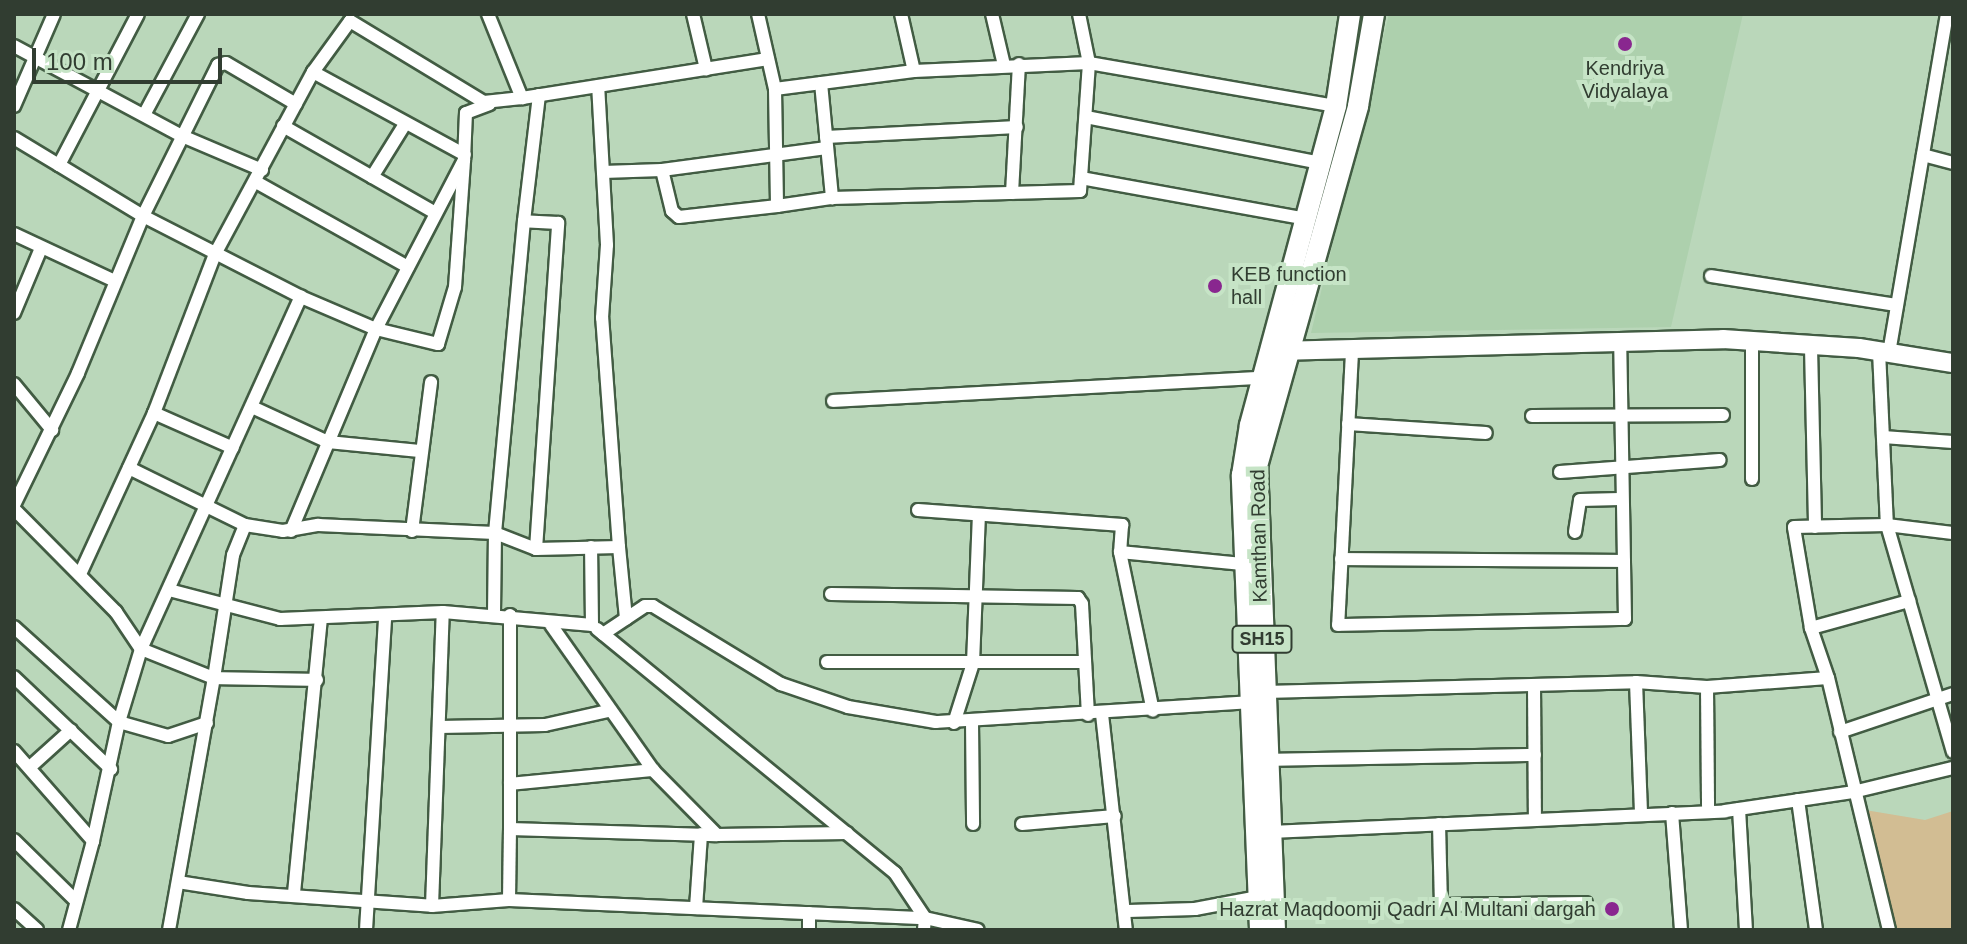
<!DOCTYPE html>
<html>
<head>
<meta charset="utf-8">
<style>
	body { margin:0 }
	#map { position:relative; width:1967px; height:944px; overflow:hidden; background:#bad7ba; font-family:Helvetica,sans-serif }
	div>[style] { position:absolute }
	.built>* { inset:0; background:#add0ad }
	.green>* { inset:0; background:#d2bd93 }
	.roads { filter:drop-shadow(2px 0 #425c43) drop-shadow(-2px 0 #425c43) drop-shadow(0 2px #425c43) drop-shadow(0 -2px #425c43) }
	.minor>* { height:12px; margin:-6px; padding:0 6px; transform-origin:6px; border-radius:6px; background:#fff }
	.secondary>* { height:18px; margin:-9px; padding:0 9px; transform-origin:9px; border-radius:9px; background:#fff }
	.primary>* { height:20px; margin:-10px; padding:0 10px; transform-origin:10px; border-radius:10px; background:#fff }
	.dots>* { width:22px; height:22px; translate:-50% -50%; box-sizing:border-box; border:4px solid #c6e4c6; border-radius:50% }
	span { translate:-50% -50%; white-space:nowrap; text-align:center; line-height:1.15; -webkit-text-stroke:8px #c6e4c6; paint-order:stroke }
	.shield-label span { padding:2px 6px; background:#c6e4c6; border:2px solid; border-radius:6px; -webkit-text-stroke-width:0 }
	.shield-label { font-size:18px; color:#313d31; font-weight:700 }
	.poi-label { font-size:20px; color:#313d31 }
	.left { translate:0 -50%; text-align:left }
	.right { translate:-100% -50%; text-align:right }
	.street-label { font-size:20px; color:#313d31 }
	.frame { position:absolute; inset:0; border:16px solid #313d31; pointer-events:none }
	.scale { position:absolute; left:32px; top:48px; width:190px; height:36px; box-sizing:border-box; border:4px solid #313d31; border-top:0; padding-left:10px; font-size:24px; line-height:28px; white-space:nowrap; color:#313d31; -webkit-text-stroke:6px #c6e4c6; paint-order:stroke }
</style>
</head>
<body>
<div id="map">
	<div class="built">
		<div style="clip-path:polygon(1389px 14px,1743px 14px,1671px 327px,1311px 333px)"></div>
	</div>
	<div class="green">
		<div style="clip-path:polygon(1859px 809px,1925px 820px,1953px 811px,1953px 930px,1897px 930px)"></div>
	</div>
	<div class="roads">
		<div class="minor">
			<div style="left:488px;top:14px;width:91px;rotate:68deg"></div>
			<div style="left:522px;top:98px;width:249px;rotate:-9deg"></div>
			<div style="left:693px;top:14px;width:57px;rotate:76.7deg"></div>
			<div style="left:758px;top:14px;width:77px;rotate:77.2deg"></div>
			<div style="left:775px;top:89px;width:140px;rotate:-7.4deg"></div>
			<div style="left:914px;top:71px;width:175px;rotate:-2.6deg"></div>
			<div style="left:1089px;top:63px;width:251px;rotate:9.9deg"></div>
			<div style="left:901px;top:14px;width:58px;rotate:77.2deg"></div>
			<div style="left:992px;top:14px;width:52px;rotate:76.8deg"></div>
			<div style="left:1079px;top:14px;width:50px;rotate:78.5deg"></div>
			<div style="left:1089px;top:63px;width:115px;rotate:94deg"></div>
			<div style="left:1081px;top:178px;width:229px;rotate:10.3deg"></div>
			<div style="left:14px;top:46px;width:191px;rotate:28.2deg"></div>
			<div style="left:182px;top:136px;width:87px;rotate:23deg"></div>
			<div style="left:313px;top:72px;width:173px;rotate:28.6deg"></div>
			<div style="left:821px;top:83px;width:116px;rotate:84.5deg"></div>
			<div style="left:775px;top:89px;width:117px;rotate:89deg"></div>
			<div style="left:777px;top:206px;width:56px;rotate:-8.3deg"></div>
			<div style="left:832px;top:198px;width:248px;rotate:-1.6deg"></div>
			<div style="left:1080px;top:191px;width:13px;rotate:-86deg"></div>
			<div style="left:14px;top:106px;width:100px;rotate:-66.5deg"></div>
			<div style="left:144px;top:115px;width:115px;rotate:-61.9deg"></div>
			<div style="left:1086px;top:117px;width:239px;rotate:11.1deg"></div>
			<div style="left:283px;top:126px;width:174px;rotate:29.7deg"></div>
			<div style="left:826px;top:137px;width:191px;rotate:-3deg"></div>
			<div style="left:14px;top:138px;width:52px;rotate:31deg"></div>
			<div style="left:59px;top:165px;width:170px;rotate:-62.4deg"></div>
			<div style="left:1923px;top:155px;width:31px;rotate:15deg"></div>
			<div style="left:59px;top:165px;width:98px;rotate:31.3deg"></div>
			<div style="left:143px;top:216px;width:178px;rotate:27.1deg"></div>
			<div style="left:301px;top:297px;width:82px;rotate:23.1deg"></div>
			<div style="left:376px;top:329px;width:64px;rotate:13.6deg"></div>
			<div style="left:438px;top:344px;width:59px;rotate:-73.4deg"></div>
			<div style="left:455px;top:287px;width:127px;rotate:-85.9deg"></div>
			<div style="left:662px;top:170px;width:166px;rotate:-7.6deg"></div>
			<div style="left:603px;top:172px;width:59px;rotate:-1.9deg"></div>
			<div style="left:662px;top:170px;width:42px;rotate:76.3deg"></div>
			<div style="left:672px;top:211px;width:9px;rotate:41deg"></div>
			<div style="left:679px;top:217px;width:99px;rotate:-6.4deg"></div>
			<div style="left:372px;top:177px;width:62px;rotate:-58.1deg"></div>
			<div style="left:256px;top:182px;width:174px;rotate:29.2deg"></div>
			<div style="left:1012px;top:193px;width:129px;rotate:-86.9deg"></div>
			<div style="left:14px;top:234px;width:111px;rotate:25deg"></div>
			<div style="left:1711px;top:276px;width:188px;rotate:8.9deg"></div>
			<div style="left:14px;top:313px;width:70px;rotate:-67.4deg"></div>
			<div style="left:1811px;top:347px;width:180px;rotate:88.7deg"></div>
			<div style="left:1879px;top:351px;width:174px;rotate:87.4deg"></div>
			<div style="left:1887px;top:525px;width:236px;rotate:73.8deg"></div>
			<div style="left:1352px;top:352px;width:273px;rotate:92.9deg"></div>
			<div style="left:1338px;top:625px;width:287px;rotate:-1.2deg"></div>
			<div style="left:1625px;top:619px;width:277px;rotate:-91deg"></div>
			<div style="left:1889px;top:353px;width:344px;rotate:-80.3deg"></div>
			<div style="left:14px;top:384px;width:60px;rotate:50.4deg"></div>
			<div style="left:833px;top:401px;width:432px;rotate:-3.1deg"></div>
			<div style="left:252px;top:407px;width:84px;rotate:24.7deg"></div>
			<div style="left:328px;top:442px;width:92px;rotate:5.6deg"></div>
			<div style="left:154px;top:413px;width:86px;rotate:23.9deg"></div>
			<div style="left:1532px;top:416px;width:191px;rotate:-0.3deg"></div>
			<div style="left:1348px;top:424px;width:138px;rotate:3.7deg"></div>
			<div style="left:1883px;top:437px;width:70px;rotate:4.1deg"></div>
			<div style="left:129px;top:468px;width:129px;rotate:26.2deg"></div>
			<div style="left:245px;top:525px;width:38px;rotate:9deg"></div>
			<div style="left:283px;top:531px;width:36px;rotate:-10deg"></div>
			<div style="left:318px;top:525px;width:177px;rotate:2.6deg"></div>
			<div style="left:495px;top:533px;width:44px;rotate:21.3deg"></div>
			<div style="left:536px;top:549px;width:327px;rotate:-86.1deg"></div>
			<div style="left:558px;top:223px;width:34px;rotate:-177deg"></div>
			<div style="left:524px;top:221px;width:127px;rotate:-83.2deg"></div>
			<div style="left:1560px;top:472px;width:160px;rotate:-4.3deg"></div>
			<div style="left:1752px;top:479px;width:137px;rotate:-90deg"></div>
			<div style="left:14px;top:505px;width:147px;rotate:-64.1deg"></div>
			<div style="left:78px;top:373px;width:170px;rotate:-67.5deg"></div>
			<div style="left:143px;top:216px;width:169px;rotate:-63.6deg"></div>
			<div style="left:218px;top:65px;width:8px;rotate:-14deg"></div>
			<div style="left:226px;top:63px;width:81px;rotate:30.4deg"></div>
			<div style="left:14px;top:509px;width:145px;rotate:45.3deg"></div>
			<div style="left:116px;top:612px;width:45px;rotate:56deg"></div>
			<div style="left:141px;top:649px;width:79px;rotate:21.7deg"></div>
			<div style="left:214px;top:678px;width:124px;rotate:-81.2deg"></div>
			<div style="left:233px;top:555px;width:32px;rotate:-68deg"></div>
			<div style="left:918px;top:510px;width:205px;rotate:4.2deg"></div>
			<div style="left:1122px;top:525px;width:27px;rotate:94deg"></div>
			<div style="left:1120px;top:552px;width:123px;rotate:5.6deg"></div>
			<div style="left:291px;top:531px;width:219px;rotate:-67.2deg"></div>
			<div style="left:376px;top:329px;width:191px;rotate:-62.5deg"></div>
			<div style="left:464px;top:160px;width:47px;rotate:-87.6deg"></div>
			<div style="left:466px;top:113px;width:25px;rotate:-21deg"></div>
			<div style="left:412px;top:531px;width:150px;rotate:-82.7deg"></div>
			<div style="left:1575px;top:532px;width:32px;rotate:-81deg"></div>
			<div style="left:1580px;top:500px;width:40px;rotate:-1.4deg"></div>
			<div style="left:619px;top:547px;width:72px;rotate:84.4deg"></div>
			<div style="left:536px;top:549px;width:83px;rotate:-1.4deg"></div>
			<div style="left:619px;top:547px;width:230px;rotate:-94.2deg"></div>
			<div style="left:602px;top:318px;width:73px;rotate:-86.1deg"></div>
			<div style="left:607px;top:245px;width:159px;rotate:-93.2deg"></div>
			<div style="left:1120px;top:552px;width:162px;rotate:78.3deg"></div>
			<div style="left:1341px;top:559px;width:283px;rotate:0.4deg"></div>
			<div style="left:80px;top:574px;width:177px;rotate:-65.3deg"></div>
			<div style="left:154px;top:413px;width:170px;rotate:-69deg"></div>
			<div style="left:215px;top:254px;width:207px;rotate:-61.7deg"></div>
			<div style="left:313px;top:72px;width:63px;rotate:-54deg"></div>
			<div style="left:350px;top:21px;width:157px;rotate:31.2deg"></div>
			<div style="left:484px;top:102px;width:38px;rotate:-6deg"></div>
			<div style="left:169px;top:590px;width:115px;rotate:14.6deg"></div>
			<div style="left:280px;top:619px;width:163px;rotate:-2.5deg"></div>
			<div style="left:443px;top:612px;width:150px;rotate:5deg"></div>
			<div style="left:592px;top:625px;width:78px;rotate:-90.7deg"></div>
			<div style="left:831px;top:594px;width:247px;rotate:0.9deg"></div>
			<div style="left:1078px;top:598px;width:7px;rotate:56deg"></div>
			<div style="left:1082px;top:604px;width:111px;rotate:86.9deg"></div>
			<div style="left:494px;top:614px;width:81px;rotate:-89.3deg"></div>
			<div style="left:495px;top:533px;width:313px;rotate:-84.7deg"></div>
			<div style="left:14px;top:627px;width:142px;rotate:42.1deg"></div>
			<div style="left:119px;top:722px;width:51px;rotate:15.9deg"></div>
			<div style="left:168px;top:736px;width:41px;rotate:-18.4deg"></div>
			<div style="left:1811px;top:628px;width:102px;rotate:-15.4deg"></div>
			<div style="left:597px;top:629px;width:385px;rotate:39.3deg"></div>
			<div style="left:895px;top:873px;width:54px;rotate:56.3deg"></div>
			<div style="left:925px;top:918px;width:54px;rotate:12.8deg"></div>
			<div style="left:603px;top:634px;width:50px;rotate:-33.7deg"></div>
			<div style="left:645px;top:606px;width:8px"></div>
			<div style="left:653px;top:606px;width:150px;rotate:31.4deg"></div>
			<div style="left:781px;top:684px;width:71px;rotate:18.9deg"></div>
			<div style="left:848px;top:707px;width:89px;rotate:9.7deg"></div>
			<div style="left:936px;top:722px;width:315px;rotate:-3.6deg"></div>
			<div style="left:827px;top:662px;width:258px"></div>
			<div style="left:14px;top:677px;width:134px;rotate:43.5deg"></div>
			<div style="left:1636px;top:682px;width:133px;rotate:87.8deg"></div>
			<div style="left:1534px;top:685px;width:135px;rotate:89.6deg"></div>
			<div style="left:1707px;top:687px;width:124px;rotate:89.5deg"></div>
			<div style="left:1265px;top:692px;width:371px;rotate:-1.5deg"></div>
			<div style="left:1636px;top:682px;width:71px;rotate:4deg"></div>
			<div style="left:1707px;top:687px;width:121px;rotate:-4.3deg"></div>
			<div style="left:1102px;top:714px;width:217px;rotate:83.7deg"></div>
			<div style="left:972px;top:722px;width:102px;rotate:89.4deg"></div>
			<div style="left:954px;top:723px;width:63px;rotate:-72.4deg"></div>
			<div style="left:973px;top:663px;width:148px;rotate:-87.7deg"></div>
			<div style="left:439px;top:727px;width:106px;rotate:-1.1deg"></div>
			<div style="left:545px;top:725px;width:65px;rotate:-12.5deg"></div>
			<div style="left:1840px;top:732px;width:119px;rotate:-18.6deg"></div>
			<div style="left:14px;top:751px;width:120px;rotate:48.7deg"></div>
			<div style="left:93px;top:841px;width:92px;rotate:105.1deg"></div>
			<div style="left:1268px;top:760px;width:267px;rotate:-1.1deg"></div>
			<div style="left:30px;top:767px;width:55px;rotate:-42.1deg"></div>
			<div style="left:510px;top:784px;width:144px;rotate:-5.6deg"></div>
			<div style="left:1798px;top:800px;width:131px;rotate:82.1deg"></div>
			<div style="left:1739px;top:809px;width:121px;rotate:86.7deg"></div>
			<div style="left:1672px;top:813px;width:117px;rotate:85.6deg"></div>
			<div style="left:1022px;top:824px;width:93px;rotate:-4.9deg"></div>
			<div style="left:1439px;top:824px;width:81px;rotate:88.6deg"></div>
			<div style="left:1441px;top:905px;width:145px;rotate:-0.8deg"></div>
			<div style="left:510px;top:829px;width:214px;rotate:-90deg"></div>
			<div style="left:1271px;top:832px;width:454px;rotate:-2.6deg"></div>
			<div style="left:1725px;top:811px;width:129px;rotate:-8.4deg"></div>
			<div style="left:1853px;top:792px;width:103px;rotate:-13.5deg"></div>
			<div style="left:717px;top:835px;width:130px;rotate:-0.9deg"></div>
			<div style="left:14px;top:840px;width:87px;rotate:44.5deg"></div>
			<div style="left:93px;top:841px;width:122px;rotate:-77.7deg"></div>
			<div style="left:119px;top:722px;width:76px;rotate:-73.2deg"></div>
			<div style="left:141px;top:649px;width:387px;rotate:-65.6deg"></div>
			<div style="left:178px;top:882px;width:71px;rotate:8.9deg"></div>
			<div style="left:248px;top:893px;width:184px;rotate:4deg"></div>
			<div style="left:432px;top:906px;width:77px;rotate:-4.5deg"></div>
			<div style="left:509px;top:900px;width:416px;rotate:2.5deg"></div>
			<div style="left:925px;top:918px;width:12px;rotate:95deg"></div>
			<div style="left:294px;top:893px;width:276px;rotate:-84.4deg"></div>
			<div style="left:509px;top:900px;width:71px;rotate:-89.2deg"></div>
			<div style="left:510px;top:829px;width:207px;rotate:1.7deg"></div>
			<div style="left:717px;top:835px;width:91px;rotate:-134.6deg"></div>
			<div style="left:653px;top:770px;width:177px;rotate:-125.1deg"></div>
			<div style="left:432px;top:906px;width:294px;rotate:-87.9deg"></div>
			<div style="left:696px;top:908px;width:74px;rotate:-86.1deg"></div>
			<div style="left:14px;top:909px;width:31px;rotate:42deg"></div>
			<div style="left:1128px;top:911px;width:67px;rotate:-1.7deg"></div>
			<div style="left:1195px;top:909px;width:70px;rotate:-10.7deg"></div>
			<div style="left:809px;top:913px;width:17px;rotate:90deg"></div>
			<div style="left:169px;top:930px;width:256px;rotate:-79.9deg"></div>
			<div style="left:214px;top:678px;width:103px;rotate:1.1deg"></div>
			<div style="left:366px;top:930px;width:315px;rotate:-86.5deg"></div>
			<div style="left:1889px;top:930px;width:259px;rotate:-103.6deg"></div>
			<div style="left:1828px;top:678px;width:53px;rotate:-108.8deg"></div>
			<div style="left:1811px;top:628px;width:102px;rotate:-99.6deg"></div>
			<div style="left:1794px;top:527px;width:93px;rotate:-1.2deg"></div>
			<div style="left:1887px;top:525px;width:66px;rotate:6.9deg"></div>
		</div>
		<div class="secondary">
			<div style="left:1278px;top:351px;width:445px;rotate:-1.5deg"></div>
			<div style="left:1723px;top:339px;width:136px;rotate:3.8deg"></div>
			<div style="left:1859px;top:348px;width:95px;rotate:9.1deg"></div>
		</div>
		<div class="primary">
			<div style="left:1260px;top:930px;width:455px;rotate:-92.3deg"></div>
			<div style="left:1242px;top:475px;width:51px;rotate:-80.9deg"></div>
			<div style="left:1250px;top:425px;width:330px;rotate:-74.9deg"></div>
			<div style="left:1336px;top:106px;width:93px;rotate:-81.3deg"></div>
			<div style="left:1275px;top:930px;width:464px;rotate:-92.2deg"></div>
			<div style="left:1257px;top:466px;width:374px;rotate:-74.3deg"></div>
			<div style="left:1358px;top:106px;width:93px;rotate:-80.1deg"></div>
		</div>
	</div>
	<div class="dots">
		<div style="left:1625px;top:44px;background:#89278f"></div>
		<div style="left:1215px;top:286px;background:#89278f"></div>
		<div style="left:1612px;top:909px;background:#89278f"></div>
	</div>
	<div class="shield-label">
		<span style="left:1262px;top:639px">SH15</span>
	</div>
	<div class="poi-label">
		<span style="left:1625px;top:80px">Kendriya<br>Vidyalaya</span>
		<span class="left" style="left:1231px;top:286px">KEB function<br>hall</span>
		<span class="right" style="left:1596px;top:909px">Hazrat Maqdoomji Qadri Al Multani dargah</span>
	</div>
	<div class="street-label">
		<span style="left:1259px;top:536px;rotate:-91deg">Kamthan Road</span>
	</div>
	<div class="frame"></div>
	<div class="scale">100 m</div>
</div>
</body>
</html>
